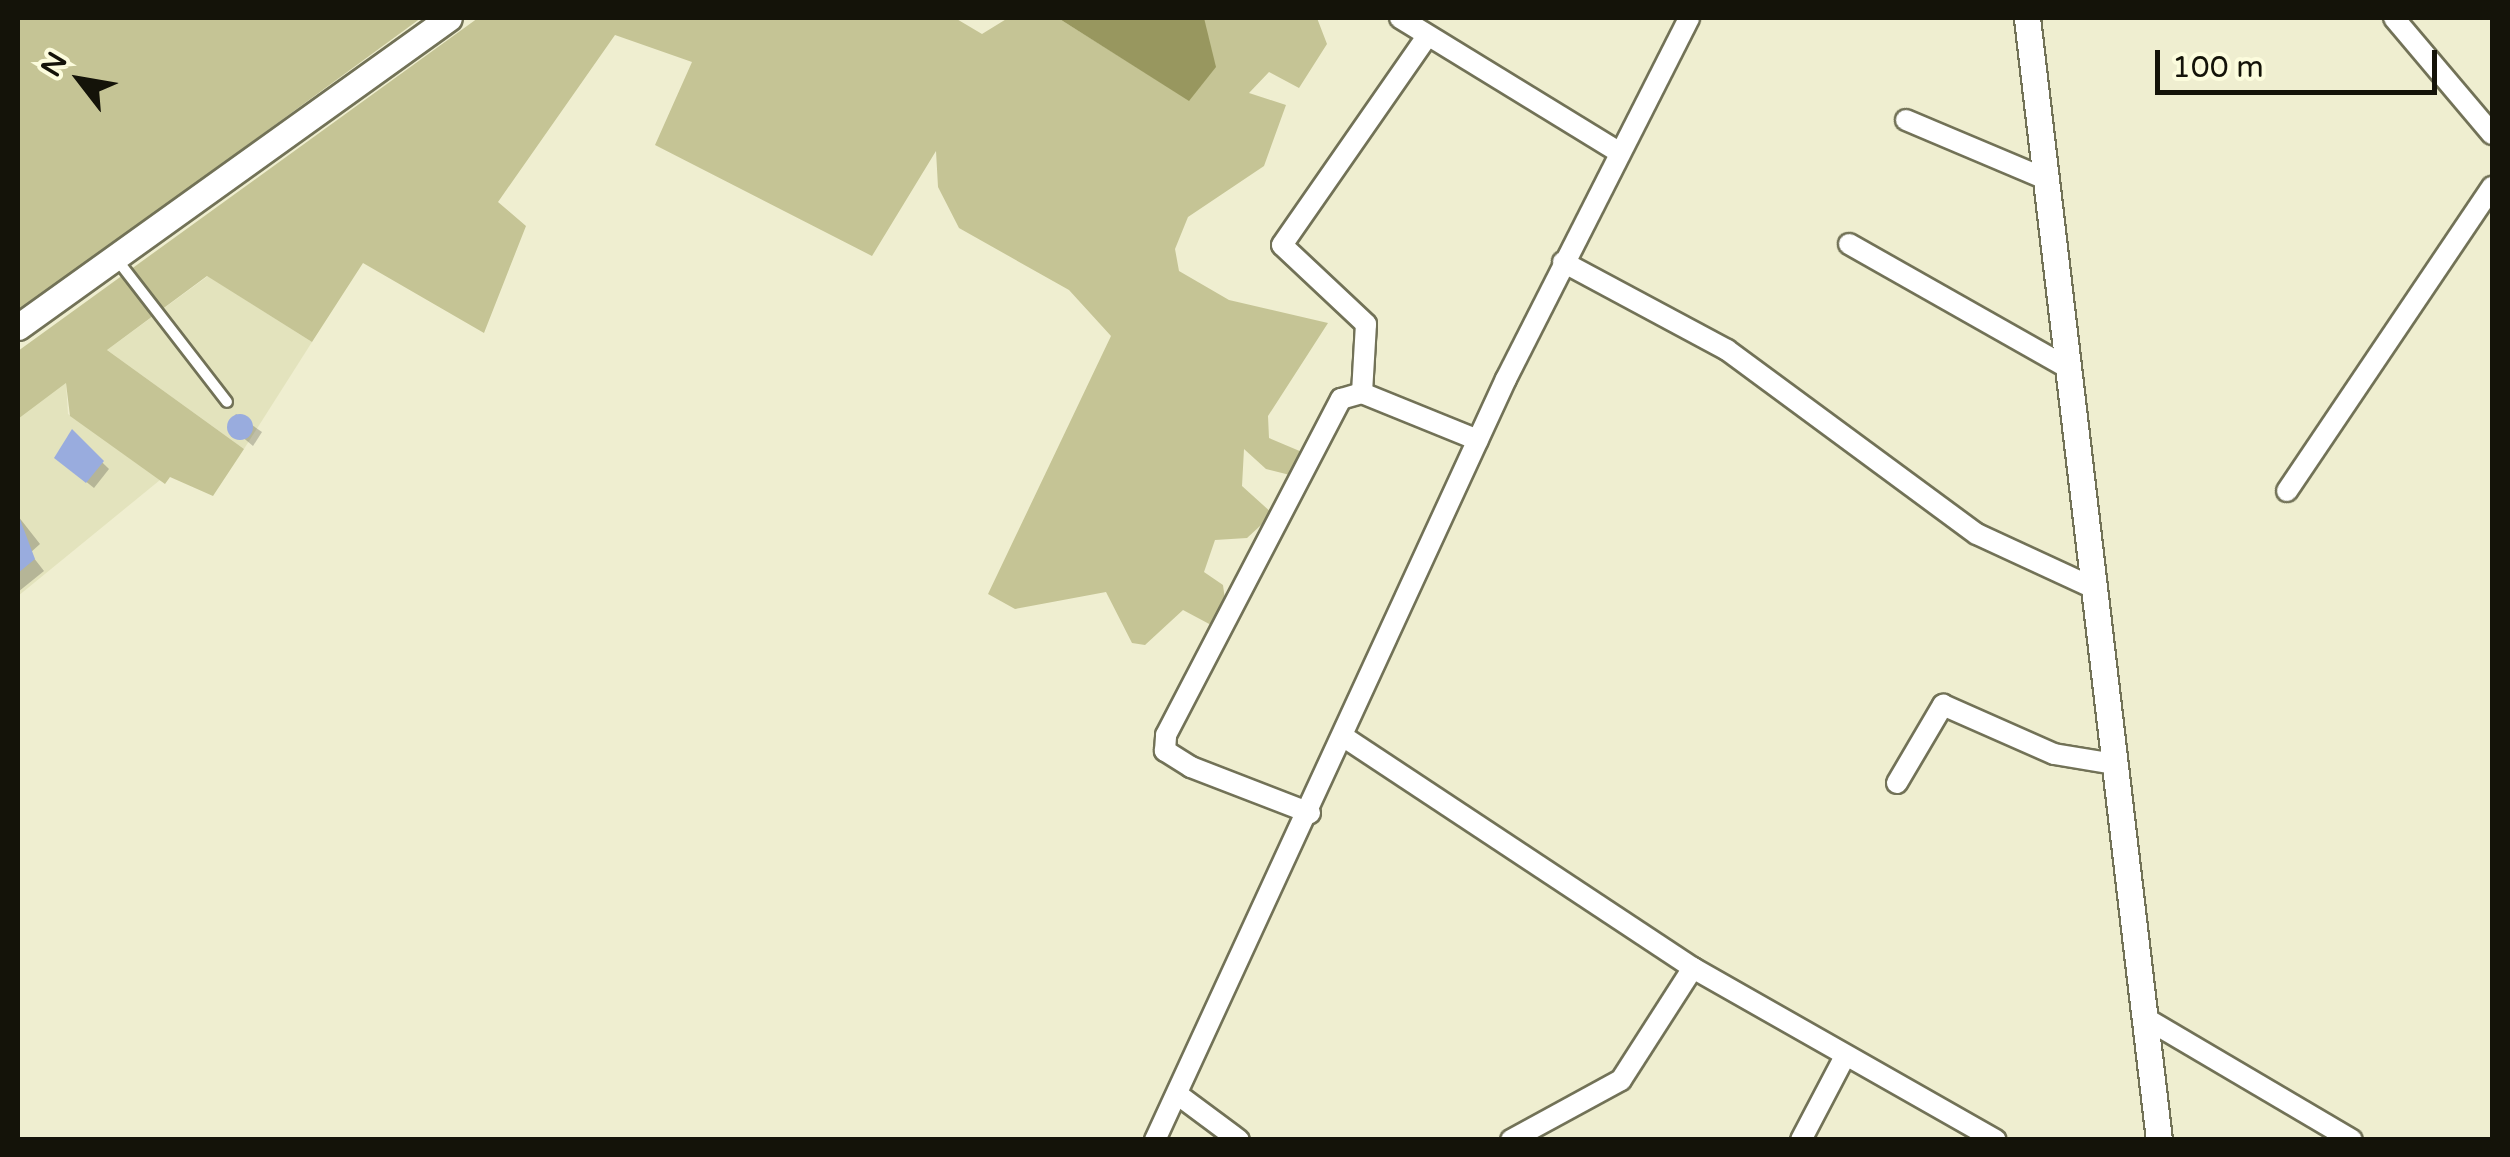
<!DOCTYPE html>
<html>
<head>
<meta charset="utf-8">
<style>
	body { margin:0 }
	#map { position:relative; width:2510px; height:1157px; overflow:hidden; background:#efeed0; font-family:"Varela Round",sans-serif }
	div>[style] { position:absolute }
	.built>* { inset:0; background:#e3e3bd }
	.green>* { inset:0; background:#c5c495 }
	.water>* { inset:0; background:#98975f }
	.shadow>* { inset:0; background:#0003 }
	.building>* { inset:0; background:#99acde }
	.round { border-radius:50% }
	.roads { filter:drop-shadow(2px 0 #727257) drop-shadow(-2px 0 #727257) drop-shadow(0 2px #727257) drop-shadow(0 -2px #727257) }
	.service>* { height:10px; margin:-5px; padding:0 5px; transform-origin:5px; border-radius:5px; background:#fff }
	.minor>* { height:20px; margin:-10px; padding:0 10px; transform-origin:10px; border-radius:10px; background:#fff }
	.tertiary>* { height:25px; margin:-12.5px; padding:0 12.5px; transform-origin:12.5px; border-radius:12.5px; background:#fff }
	span { translate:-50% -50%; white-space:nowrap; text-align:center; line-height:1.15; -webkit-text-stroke:8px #fcfcdd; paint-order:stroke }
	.frame { position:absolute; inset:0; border:20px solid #141309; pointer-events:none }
	.north { position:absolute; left:30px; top:30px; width:100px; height:100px; -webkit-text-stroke:8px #fcfcdd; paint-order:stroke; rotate:301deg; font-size:28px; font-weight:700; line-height:40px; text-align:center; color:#141309 }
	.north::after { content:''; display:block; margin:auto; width:35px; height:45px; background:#141309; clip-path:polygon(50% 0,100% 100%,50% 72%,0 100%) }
	.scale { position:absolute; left:2155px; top:50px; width:282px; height:45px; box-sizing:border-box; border:5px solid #141309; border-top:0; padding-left:12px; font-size:30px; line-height:35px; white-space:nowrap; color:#141309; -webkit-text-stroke:8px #fcfcdd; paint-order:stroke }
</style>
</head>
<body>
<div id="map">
	<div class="built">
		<div style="clip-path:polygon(208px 276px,312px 342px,244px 449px,107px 350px)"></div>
		<div style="clip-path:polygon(66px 383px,68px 414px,160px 480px,18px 596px,18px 419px)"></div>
	</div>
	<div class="green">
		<div style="clip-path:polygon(18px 18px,421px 18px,18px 313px)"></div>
		<div style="clip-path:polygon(478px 18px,955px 18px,982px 34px,1008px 18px,1058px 18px,1189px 100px,1204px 18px,1317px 18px,1327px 44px,1299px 88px,1269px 72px,1249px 93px,1286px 105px,1264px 166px,1188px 217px,1175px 249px,1179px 271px,1229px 300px,1328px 323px,1268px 416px,1269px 438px,1302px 452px,1290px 475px,1266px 469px,1244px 449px,1242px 486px,1273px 514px,1247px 538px,1215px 540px,1204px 572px,1223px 585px,1226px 607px,1213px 626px,1183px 610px,1145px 645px,1132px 643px,1106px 592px,1015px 609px,988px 594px,1111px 336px,1069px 290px,959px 228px,938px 187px,936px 151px,872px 256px,655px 145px,692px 62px,615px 35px,498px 202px,526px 226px,484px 333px,363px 263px,312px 342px,207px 276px,107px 350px,244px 449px,213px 496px,170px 477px,165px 484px,70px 416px,66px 383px,18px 419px,18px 351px)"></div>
	</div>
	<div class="water">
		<div style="clip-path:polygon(1058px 18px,1204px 18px,1216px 67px,1189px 101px)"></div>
	</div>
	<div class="shadow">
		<div style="clip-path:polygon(236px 414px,262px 432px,253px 446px,228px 425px)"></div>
		<div style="clip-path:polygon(72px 433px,109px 469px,94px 488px,64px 464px)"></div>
		<div style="clip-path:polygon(18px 516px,40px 544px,30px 553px,44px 571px,18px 592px)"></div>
	</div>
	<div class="building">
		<div class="round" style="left:227px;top:414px;width:26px;height:26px"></div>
		<div style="clip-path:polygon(72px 429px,104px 461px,86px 483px,54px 458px)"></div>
		<div style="clip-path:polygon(18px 514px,35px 559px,18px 573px)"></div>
	</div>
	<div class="roads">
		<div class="service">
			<div style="left:115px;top:257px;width:183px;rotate:52.3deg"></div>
		</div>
		<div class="minor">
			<div style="left:1400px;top:18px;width:257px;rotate:31.5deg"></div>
			<div style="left:2394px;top:18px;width:152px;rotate:49.8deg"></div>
			<div style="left:1906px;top:120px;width:152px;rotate:22.9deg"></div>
			<div style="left:1849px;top:244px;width:252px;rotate:29.5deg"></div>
			<div style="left:1563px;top:262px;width:186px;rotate:28.2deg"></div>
			<div style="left:1727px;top:350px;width:310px;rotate:36.4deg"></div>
			<div style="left:1977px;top:534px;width:129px;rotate:24.8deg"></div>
			<div style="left:1362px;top:393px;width:69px;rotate:-86.7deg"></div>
			<div style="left:1366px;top:324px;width:115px;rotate:-136.8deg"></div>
			<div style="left:1282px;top:245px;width:254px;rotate:-55.2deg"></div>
			<div style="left:2287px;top:491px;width:367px;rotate:-56deg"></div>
			<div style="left:1344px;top:737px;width:419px;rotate:33.5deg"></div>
			<div style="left:1693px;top:968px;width:348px;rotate:29.6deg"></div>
			<div style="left:1897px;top:783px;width:91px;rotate:-59.5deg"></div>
			<div style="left:1943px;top:705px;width:121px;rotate:23.8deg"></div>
			<div style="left:2054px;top:754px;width:62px;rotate:9.3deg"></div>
			<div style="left:1310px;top:813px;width:128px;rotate:-158.9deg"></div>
			<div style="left:1191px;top:767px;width:31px;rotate:-148deg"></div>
			<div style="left:1165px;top:751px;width:16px;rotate:-86deg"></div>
			<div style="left:1166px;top:735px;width:379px;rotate:-62.5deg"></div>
			<div style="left:1341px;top:399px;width:22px;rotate:-16deg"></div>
			<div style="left:1362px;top:393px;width:125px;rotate:22.1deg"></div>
			<div style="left:2145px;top:1018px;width:240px;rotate:30.5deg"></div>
			<div style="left:1177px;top:1094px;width:77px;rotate:36.6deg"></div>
			<div style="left:1155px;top:1140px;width:838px;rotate:-65.24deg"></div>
			<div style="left:1506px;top:379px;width:405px;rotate:-63.1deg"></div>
			<div style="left:1511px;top:1140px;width:125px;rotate:-28.6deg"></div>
			<div style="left:1621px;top:1080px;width:133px;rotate:-57.3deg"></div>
			<div style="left:1801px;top:1140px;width:93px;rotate:-62.3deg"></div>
		</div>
		<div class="tertiary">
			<div style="left:2027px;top:18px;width:1130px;rotate:83.29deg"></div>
			<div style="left:18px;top:327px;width:530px;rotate:-35.64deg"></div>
		</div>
	</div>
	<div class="frame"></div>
	<div class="north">N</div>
	<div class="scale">100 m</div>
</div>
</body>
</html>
